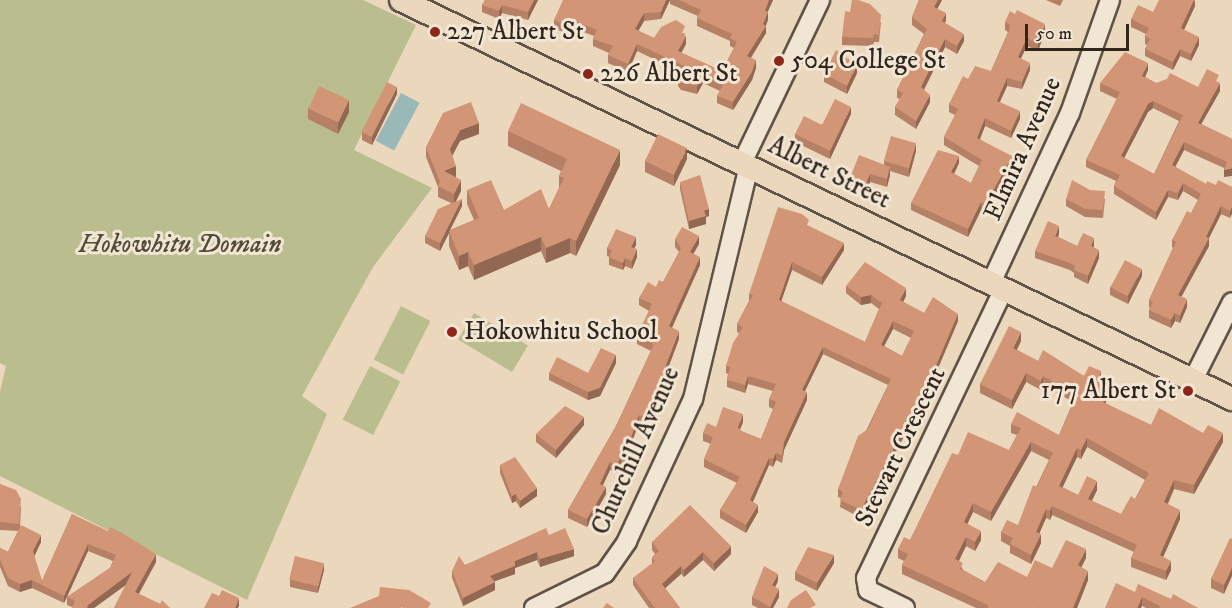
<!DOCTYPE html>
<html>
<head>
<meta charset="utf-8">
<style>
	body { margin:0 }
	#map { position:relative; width:1232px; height:608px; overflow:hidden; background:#ead7bc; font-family:"IM FELL DW Pica",serif }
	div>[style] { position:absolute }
	.green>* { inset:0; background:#babd8e; transform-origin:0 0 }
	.water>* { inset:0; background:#99b8b7; transform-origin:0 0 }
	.roads { filter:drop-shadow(2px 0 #5f5246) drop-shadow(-2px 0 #5f5246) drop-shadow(0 2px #5f5246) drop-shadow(0 -2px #5f5246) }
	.minor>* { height:18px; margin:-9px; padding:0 9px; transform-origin:9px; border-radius:9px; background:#f1e5d3 }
	.major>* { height:22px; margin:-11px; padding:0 11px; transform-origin:11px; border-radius:11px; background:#ead7bc }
	.wall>* { inset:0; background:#b58065 }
	.shaded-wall>* { inset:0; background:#936852 }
	.building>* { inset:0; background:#d29575; transform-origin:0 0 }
	.dots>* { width:16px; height:16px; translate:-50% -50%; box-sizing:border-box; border:3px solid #f1e5d3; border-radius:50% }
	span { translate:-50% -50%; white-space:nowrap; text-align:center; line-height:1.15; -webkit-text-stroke:6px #f1e5d3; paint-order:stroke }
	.poi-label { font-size:26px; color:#31261e }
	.left { translate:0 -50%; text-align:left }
	.right { translate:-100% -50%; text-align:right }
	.street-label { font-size:26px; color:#31261e }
	.park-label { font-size:26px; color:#534c3a; font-style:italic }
	.scale { position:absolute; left:1025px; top:24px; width:104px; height:27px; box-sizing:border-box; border:3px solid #31261e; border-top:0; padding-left:8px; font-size:18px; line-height:21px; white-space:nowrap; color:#31261e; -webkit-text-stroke:4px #f1e5d3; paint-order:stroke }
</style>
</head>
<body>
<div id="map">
	<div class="green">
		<div style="clip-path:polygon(0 0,363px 0,416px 25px,354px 150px,432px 188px,373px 267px,302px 396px,327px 414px,247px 600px,0 476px,0 392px,6px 366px,0 363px)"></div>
		<div style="left:401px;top:306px;width:33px;height:60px;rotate:27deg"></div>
		<div style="left:474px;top:313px;width:63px;height:31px;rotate:31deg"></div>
		<div style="left:370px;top:366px;width:34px;height:60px;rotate:27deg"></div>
	</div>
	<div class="water">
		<div style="left:401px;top:93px;width:21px;height:54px;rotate:28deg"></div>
	</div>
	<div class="roads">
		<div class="minor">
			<div style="left:742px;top:163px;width:181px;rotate:-64.4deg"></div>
			<div style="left:991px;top:283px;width:187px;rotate:-65.1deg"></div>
			<div style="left:1070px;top:113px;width:120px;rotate:-70.5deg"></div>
			<div style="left:1193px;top:380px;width:87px;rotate:-63.4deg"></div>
			<div style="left:534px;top:608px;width:79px;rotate:-26.2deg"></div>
			<div style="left:605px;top:573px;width:39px;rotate:-55deg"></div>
			<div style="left:627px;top:541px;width:157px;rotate:-65.1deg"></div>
			<div style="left:693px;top:399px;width:240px;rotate:-76.5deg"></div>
			<div style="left:905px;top:608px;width:41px;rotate:-154.1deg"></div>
			<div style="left:868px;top:590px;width:12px;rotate:-99deg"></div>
			<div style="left:866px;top:578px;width:320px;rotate:-64.5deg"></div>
		</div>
		<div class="major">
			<div style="left:401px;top:0;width:922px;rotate:25.65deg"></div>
		</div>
	</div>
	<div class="wall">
		<div style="clip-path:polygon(485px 0,538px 0,528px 20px,502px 13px,499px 19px,482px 12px,482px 5px)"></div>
		<div style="clip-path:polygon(670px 0,773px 0,767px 12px,768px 20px,766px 26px,766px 33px,751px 58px,756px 68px,752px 80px,733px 110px,717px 103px,717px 96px,720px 91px,703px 83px,697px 94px,681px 90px,678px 86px,678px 79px,681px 72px,637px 51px,628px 72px,608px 63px,608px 55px,609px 53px,593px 46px,593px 39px,594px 36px,568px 26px,565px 33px,554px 28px,554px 20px,670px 0,661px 19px,644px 21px,638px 31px,654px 38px,685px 33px,684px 35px,686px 44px,681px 53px,722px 71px,734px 48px,730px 46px,730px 41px,697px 26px,697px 18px,698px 16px,670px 4px)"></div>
		<div style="clip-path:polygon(919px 0,942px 0,937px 9px,946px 20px,945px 23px,964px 41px,957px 54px,945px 47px,924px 90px,930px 102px,916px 129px,895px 115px,895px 107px,900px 99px,897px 98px,897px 90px,924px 34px,912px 25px,912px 17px)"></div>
		<div style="clip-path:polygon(1046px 0,1063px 0,1060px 6px)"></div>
		<div style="clip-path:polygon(1195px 0,1195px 6px,1184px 30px,1199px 45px,1191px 61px,1180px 56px,1173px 70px,1145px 56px,1145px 49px,1147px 45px,1145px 44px,1145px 36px,1146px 34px,1131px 27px,1131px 19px)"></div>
		<div style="clip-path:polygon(881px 22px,879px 42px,874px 42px,873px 46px,842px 45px,842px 37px)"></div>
		<div style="clip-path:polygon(1005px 22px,1045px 32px,1038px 51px,1027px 46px,1021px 58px,1030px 70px,1022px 89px,1007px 86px,1000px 102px,1020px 119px,1011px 138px,985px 126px,980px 139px,1012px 164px,986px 212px,981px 210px,968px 237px,911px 210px,911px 203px,959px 163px,954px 174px,971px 183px,979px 166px,944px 145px,944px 137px,955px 115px,949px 112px,949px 104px,968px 79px,991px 71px,1008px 32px,1005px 30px)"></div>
		<div style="clip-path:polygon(evenodd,1148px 70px,1145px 77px,1156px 83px,1198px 87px,1219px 83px,1220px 91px,1201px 124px,1232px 139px,1224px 177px,1224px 168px,1184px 150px,1175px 167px,1206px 184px,1232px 187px,1230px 218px,1221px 214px,1209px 238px,1209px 246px,1181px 297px,1187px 307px,1180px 323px,1175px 321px,1171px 328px,1149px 318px,1149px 310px,1150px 308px,1149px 307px,1149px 300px,1173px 248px,1172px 247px,1172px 240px,1191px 213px,1198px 200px,1183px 191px,1178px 200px,1168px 197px,1156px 220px,1114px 194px,1114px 186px,1116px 181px,1086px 167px,1086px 160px,1117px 99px,1100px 91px,1100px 83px,1148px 70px,1153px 108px,1179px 121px,1154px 174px,1124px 158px,1148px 112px,1153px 108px)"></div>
		<div style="clip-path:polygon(857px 73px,847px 94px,824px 82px,824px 74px)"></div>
		<div style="clip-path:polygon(397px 94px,372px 145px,362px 140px,362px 132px)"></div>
		<div style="clip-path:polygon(308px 108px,349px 112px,338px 134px,308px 119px)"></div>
		<div style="clip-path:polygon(851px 114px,830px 159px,795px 142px,795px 134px)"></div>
		<div style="clip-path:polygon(508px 131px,620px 165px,576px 256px,570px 253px,546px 263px,541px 251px,474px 280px,468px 266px,459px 270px,449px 246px,449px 233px,440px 251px,425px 243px,425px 236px,451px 203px,438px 197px,438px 187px,426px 157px,426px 147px,479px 134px,460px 141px,452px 156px,456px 177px,461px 191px,456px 201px,462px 206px,450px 230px,474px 220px,467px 204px,467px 190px,504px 210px,549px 209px,559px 188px,559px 176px,561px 171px,508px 146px)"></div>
		<div style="clip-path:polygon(916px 151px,909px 177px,890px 171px,890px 175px,887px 187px,870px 182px,866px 192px,850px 185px,850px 178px,884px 165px,884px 161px)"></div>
		<div style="clip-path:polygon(687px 159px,674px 186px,645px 172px,645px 161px)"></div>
		<div style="clip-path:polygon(680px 182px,709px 216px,706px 217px,706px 224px,689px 229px,680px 189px)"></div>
		<div style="clip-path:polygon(1066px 199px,1105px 199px,1103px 218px,1085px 217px,1066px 206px)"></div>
		<div style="clip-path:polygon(evenodd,809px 226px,844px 250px,822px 285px,792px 270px,781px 301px,865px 342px,879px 309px,871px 303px,861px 305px,846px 293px,846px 286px,906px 296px,903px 302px,924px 313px,958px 321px,930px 387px,861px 518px,840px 507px,841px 498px,838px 497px,838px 489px,888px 385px,823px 354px,805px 391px,807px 400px,784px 450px,782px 463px,776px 460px,773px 467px,769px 465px,753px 502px,758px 512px,746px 533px,720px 518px,720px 510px,737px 483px,704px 467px,704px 459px,711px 444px,703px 441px,703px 433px,716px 427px,743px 422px,740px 430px,741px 431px,761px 439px,773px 409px,769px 407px,769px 399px,773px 391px,748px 384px,745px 393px,727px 387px,727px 380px,728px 374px,726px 373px,726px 366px,739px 333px,737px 332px,737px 324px,749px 301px,749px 294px,809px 226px,893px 329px,911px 338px,902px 356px,884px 346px,893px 329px)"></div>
		<div style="clip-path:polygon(1059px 234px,1058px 237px,1077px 246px,1094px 246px,1093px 248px,1099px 258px,1088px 284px,1074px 277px,1074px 273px,1070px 270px,1035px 258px,1035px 251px)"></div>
		<div style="clip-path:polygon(675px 239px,699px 244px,693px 254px,700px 265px,672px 328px,679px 339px,646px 426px,639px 422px,624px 465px,621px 463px,617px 473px,610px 470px,603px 485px,606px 494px,587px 527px,568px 518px,568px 510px,616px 426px,651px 351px,637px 344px,637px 336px,649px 311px,639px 305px,639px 298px,663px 282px,679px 252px,675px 247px)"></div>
		<div style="clip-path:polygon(636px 245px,634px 248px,637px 257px,632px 269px,625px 266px,623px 270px,609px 265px,609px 257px,607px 256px,607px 248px)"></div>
		<div style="clip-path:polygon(1142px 276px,1128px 304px,1110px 295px,1110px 287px)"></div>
		<div style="clip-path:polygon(evenodd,1021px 341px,1017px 350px,1038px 361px,1084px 376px,1101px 380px,1100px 383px,1106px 402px,1106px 404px,1151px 425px,1203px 433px,1223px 442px,1194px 494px,1174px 489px,1168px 504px,1180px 519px,1163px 557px,1171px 570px,1166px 580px,1131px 567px,1131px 558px,1134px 552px,1052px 515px,1050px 520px,1046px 518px,1039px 534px,1041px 543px,1031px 564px,1010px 553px,1010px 546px,1001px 541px,1001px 532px,1018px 525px,1049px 460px,1031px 451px,991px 521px,973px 512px,967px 524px,981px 540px,975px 551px,966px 546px,959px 561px,963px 570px,985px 582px,1027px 577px,1052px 568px,1086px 558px,1081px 567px,1088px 580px,1077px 608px,976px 608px,902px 574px,902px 565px,904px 561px,898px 558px,898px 549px,910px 540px,958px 455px,1009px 450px,1017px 435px,1011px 433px,1011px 424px,1059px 435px,1073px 402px,1043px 385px,1041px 390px,1026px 382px,1012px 409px,980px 393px,980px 384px,1021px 341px,1087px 447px,1145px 480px,1135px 499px,1121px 514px,1092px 501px,1097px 490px,1078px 495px,1062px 487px,1077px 457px,1081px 459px,1087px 447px)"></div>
		<div style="clip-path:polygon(616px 363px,600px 396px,588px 400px,549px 380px,549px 373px,588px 373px)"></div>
		<div style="clip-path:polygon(584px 425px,556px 458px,536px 442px,536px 434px)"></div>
		<div style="clip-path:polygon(500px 465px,537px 496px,520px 508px,516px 501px,512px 503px,500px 473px)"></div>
		<div style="clip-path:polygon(evenodd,0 484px,21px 507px,20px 527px,41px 542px,34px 556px,42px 581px,72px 514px,156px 562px,139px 594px,160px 604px,170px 608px,114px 608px,126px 585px,94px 608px,72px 607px,67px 605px,67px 597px,64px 603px,32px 588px,20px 592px,8px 586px,0 567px,0 548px,8px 552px,18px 531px,0 530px,0 484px,88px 551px,113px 561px,110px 568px,67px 597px,88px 551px)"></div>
		<div style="clip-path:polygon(549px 535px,574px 556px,540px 567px,537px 560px,515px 568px,515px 574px,495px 581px,495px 590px,463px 606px,452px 578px,452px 571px,465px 565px)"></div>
		<div style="clip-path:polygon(1232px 539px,1224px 594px,1211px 588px,1211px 579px)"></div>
		<div style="clip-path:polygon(652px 542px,731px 554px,714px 571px,703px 560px,684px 577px,681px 574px,665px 588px,680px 608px,649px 608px,633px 585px,633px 578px,652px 564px,652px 558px,655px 554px,652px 550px)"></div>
		<div style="clip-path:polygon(834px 563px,817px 591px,795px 580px,795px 572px)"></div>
		<div style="clip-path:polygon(324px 570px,318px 593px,290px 587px,290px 579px)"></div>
		<div style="clip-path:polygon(778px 581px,775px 587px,779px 597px,773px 608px,758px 608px,752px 605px,752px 597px)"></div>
		<div style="clip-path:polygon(1135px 592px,1171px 599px,1198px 608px,1146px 608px,1142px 606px)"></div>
	</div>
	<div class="shaded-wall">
		<div style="clip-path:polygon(534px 0,538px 0,528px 20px,528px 12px)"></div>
		<div style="clip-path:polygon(666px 0,670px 0,661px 19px,661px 12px)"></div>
		<div style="clip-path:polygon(769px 0,773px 0,765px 18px,765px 11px)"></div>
		<div style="clip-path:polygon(938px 0,942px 0,934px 15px,934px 7px)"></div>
		<div style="clip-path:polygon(1194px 0,1195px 6px,1181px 36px,1181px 28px)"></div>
		<div style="clip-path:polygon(502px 5px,502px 13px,499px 19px,499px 11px)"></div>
		<div style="clip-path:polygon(768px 12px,768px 20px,765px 27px,766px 26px,766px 33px,747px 63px,747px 56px)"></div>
		<div style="clip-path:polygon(644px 13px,644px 21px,635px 37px,635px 29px)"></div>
		<div style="clip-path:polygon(946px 13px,946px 20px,942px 29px,942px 21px)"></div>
		<div style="clip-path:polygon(568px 18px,568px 26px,565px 33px,565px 25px)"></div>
		<div style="clip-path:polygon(1045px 24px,1045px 32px,1038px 51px,1038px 44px)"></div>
		<div style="clip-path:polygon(964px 34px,964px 41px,957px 54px,957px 46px)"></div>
		<div style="clip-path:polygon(686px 36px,686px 44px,678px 59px,678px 51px)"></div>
		<div style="clip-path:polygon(1199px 37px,1199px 45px,1191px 61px,1191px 54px)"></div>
		<div style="clip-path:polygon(1027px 38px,1027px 46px,1018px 64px,1018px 57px)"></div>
		<div style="clip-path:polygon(945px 39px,945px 47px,921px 95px,921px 87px)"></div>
		<div style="clip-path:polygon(637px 44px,637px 51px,628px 72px,628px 64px)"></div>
		<div style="clip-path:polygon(1180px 49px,1180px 56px,1173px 70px,1173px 62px)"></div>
		<div style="clip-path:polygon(756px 60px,756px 68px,752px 80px,733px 110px,733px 102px)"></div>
		<div style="clip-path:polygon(1030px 63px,1030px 70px,1022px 89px,1022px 82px)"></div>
		<div style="clip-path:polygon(1148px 63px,1148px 70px,1142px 84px,1142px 76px)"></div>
		<div style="clip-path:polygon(857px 65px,857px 73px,847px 94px,847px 86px)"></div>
		<div style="clip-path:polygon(703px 75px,703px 83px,697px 94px,697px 86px)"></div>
		<div style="clip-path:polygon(1007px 78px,1007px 86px,997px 108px,997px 101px)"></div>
		<div style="clip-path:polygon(1220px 83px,1220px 91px,1198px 130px,1198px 123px)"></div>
		<div style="clip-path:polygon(397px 87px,397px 94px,372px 145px,372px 137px)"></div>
		<div style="clip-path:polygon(930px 95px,930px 102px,916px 129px,916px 121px)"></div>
		<div style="clip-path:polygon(349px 100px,349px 112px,338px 134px,338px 122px)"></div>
		<div style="clip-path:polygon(1153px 101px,1153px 108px,1148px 112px,1121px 164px,1121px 156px,1148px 104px)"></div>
		<div style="clip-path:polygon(851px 107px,851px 114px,830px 159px,830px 151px)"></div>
		<div style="clip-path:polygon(1020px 111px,1020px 119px,1011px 138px,1011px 131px)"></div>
		<div style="clip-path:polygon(985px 118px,985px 126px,977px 146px,977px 138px)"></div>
		<div style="clip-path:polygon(479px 123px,479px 134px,460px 141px,450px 160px,450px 149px,460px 130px)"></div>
		<div style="clip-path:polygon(1184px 142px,1184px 150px,1172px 173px,1172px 165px)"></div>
		<div style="clip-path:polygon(916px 143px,916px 151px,909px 177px,909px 169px)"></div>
		<div style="clip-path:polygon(687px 148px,687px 159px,674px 186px,674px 175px)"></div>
		<div style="clip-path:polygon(620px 150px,620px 165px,576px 256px,576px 241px)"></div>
		<div style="clip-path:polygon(959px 156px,959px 163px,951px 180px,951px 172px)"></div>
		<div style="clip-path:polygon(1012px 156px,1012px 164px,986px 212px,986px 204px)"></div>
		<div style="clip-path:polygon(456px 166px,456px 177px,444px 171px)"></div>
		<div style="clip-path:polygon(890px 167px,890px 175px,887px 187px,887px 179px)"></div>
		<div style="clip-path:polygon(1232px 168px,1232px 176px,1224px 177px,1224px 170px)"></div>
		<div style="clip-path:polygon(870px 174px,870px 182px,866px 192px,866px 184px)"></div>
		<div style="clip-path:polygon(461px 180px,461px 191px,454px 205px,454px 194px)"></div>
		<div style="clip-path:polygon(1183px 183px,1183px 191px,1178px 200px,1178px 193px)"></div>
		<div style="clip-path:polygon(1168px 190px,1168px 197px,1156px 220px,1156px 212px)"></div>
		<div style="clip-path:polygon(462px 199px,462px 206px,449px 232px,449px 231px,449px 233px,440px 251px,440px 243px)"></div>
		<div style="clip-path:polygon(981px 202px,981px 210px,968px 237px,968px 229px)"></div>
		<div style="clip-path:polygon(1221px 206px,1221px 214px,1206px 244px,1206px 237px)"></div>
		<div style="clip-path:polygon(1232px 206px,1232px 214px,1230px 218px,1230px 211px)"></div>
		<div style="clip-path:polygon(709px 209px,709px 216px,706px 217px,706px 224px,689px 229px,689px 221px,704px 210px)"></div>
		<div style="clip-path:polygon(1059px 226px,1059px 234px,1055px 244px,1055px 236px)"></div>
		<div style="clip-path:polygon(699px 236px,699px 244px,690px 260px,690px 252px)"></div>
		<div style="clip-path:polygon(541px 237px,541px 251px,474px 280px,474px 265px)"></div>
		<div style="clip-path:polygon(636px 237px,636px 245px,631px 255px,631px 247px)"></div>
		<div style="clip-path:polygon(570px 238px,570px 253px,546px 263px,546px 248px)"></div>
		<div style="clip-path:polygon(1094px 238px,1094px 246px,1091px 254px,1091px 246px)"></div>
		<div style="clip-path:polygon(1209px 238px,1209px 246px,1178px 303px,1178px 295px)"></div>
		<div style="clip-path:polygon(844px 243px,844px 250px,822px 285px,822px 277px)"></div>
		<div style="clip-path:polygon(637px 249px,637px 257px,632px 269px,632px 261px)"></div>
		<div style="clip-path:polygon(1099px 250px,1099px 258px,1088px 284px,1088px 276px)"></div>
		<div style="clip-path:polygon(468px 252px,468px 266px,459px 270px,459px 256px)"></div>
		<div style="clip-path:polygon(700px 257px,700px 265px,669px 334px,669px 326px)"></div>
		<div style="clip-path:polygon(625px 258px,625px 266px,623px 270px,623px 263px)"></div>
		<div style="clip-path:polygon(792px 262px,792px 270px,779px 308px,779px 300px)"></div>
		<div style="clip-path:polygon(1142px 269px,1142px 276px,1128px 304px,1128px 296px)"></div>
		<div style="clip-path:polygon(906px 288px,906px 296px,900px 308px,900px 300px)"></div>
		<div style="clip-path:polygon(871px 295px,871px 303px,861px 305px,861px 297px)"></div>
		<div style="clip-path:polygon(1187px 299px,1187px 307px,1180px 323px,1180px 316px)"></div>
		<div style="clip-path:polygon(1175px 313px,1175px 321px,1171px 328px,1171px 320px)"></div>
		<div style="clip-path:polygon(958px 314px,958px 321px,930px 387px,861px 518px,861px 510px)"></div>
		<div style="clip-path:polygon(893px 321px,893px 329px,881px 352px,881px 345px)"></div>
		<div style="clip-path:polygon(679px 331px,679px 339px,646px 426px,646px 418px)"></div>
		<div style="clip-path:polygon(1021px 332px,1021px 341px,1013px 357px,1013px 348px)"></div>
		<div style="clip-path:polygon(823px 347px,823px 354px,802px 397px,802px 390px)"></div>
		<div style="clip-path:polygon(616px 355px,616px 363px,600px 396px,588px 400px,588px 392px)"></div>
		<div style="clip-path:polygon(1101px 371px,1101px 380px,1097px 390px,1097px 381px)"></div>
		<div style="clip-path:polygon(1026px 373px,1026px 382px,1012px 409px,1012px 400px)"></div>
		<div style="clip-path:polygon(748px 376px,748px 384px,745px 393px,745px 385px)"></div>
		<div style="clip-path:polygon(1043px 376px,1043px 385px,1041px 390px,1041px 381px)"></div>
		<div style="clip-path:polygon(807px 392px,807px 400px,784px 450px,782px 463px,784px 442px)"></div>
		<div style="clip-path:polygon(1106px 393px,1106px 402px,1103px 411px,1103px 402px)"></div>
		<div style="clip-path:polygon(743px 414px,743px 422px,738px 434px,738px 427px)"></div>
		<div style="clip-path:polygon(639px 415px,639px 422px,624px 465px,624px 457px)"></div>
		<div style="clip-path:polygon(584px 417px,584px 425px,556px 458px,556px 450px)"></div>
		<div style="clip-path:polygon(1223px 433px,1223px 442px,1194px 494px,1194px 485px)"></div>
		<div style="clip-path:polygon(1087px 438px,1087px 447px,1081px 459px,1081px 450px)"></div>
		<div style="clip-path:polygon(1031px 442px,1031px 451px,991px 521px,991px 512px)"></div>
		<div style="clip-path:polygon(1077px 448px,1077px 457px,1059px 495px,1059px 486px)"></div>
		<div style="clip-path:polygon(776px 453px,776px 460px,773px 467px,773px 459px)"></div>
		<div style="clip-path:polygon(621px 456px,621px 463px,617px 473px,617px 465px)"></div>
		<div style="clip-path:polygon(769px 458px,769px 465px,750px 508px,750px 500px)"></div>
		<div style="clip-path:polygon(610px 462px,610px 470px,600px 491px,600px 484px)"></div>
		<div style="clip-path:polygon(1174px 480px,1174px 489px,1164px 511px,1164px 502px)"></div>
		<div style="clip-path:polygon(1097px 481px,1097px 490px,1088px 508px,1088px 499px)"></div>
		<div style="clip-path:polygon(606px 487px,606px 494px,587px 527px,587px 519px)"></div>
		<div style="clip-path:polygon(537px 488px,537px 496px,520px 508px,520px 501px)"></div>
		<div style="clip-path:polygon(516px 494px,516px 501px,512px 503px,512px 496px)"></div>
		<div style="clip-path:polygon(973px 503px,973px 512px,964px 531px,964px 522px)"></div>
		<div style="clip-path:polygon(758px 505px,758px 512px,746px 533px,746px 525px)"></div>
		<div style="clip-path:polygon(1052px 506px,1052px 515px,1050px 520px,1050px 511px)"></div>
		<div style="clip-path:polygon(1046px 509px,1046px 518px,1036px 541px,1036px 532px)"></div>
		<div style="clip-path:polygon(1180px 510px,1180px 519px,1160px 564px,1160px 555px)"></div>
		<div style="clip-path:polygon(981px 531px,981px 540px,975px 551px,975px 542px)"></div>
		<div style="clip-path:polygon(1041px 534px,1041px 543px,1031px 564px,1031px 555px)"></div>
		<div style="clip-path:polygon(41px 535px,41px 542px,33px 559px,33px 551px)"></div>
		<div style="clip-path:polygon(966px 537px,966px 546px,955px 568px,955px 559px)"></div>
		<div style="clip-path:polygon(88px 544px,88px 551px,64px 603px,64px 596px)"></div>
		<div style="clip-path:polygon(731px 546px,731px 554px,714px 571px,714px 563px)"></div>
		<div style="clip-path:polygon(574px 549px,574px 556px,540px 567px,540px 559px)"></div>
		<div style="clip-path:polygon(1086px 549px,1086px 558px,1078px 574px,1078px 565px)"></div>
		<div style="clip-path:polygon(537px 552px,537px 560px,515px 568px,515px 574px,490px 583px,490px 576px,515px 561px)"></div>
		<div style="clip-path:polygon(703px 552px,703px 560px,684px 577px,684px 570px)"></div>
		<div style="clip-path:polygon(156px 554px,156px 562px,135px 600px,135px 592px)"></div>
		<div style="clip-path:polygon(834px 555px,834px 563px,817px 591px,817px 583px)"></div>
		<div style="clip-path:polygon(1171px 561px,1171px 570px,1166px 580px,1166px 571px)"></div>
		<div style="clip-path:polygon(324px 563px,324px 570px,318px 593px,318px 586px)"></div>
		<div style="clip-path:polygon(681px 566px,681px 574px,662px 591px,662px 584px)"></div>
		<div style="clip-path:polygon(1232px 567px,1232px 576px,1224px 594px,1224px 585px)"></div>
		<div style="clip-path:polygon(1088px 571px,1088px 580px,1077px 608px,1073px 608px)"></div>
		<div style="clip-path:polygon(132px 572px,132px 580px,94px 608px,87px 608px,88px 605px)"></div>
		<div style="clip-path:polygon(778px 574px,778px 581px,772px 593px,772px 585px)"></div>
		<div style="clip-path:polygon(32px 580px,32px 588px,20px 592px,20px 584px)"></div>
		<div style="clip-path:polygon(495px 582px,495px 590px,463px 606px,463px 598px)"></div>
		<div style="clip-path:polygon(779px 589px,779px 597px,773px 608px,770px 608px)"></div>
		<div style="clip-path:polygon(1142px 597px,1142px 606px,1141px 608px,1137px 608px)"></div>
		<div style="clip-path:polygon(239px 598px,239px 606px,238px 608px,235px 608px)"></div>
	</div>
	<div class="building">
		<div style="clip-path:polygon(485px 0,534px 0,528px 12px,502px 5px,499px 11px,482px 5px)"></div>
		<div style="clip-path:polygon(563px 0,666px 0,661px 12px,644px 13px,635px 29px,654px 38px,661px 27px,676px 20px,685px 26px,682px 33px,686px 36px,678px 51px,722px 71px,737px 42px,730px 38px,732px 34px,697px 18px,701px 10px,679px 0,769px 0,765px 11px,768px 12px,763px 24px,766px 26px,747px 56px,756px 60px,752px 72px,733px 102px,717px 96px,723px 85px,703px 75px,697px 86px,681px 82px,678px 79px,684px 66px,637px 44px,628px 64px,608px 55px,613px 46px,593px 39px,597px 30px,568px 18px,565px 25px,554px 20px)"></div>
		<div style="clip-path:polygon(852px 0,858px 0,870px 4px,881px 15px,879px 35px,874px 34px,873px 38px,842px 37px,845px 11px,850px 12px)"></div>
		<div style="clip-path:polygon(919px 0,938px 0,934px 7px,946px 13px,942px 21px,964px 34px,957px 46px,945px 39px,921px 87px,930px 95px,916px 121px,895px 107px,903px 93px,897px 90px,927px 29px,912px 17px)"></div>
		<div style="clip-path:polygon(1159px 0,1194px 0,1181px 28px,1199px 37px,1191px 54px,1180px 49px,1173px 62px,1145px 49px,1150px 39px,1145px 36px,1149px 28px,1131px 19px,1138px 5px,1153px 12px)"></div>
		<div style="clip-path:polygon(1017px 10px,1045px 24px,1038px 44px,1027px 38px,1018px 57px,1030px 63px,1022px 82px,1007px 78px,997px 101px,1020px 111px,1011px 131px,985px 118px,977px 138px,1012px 156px,986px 204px,981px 202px,968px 229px,911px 203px,938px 150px,959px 156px,951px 172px,971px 183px,982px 160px,944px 137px,958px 109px,949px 104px,963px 76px,968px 79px,975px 66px,991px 71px,1009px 31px,1010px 25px,1005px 22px,1010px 11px,1015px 14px)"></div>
		<div style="clip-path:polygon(836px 50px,857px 65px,847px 86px,824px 74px)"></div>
		<div style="clip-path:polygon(evenodd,1125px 52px,1148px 63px,1142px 76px,1156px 83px,1167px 79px,1170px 73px,1198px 87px,1207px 69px,1219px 75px,1216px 81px,1220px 83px,1198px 123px,1232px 139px,1232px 168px,1224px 170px,1227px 162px,1184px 142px,1172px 165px,1206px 184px,1207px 181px,1216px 185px,1218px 180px,1232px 187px,1232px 206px,1230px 211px,1221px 206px,1206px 237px,1209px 238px,1178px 295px,1187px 299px,1180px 316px,1175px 313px,1171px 320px,1149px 310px,1153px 302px,1149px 300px,1176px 242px,1172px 240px,1187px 211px,1191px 213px,1201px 194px,1183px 183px,1178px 193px,1168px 190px,1156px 212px,1114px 186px,1120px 175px,1086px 160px,1120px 92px,1100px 83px,1125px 52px,1153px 101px,1183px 115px,1154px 174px,1121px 156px,1148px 104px,1153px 101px)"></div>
		<div style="left:387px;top:82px;width:11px;height:56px;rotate:27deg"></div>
		<div style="left:319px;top:86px;width:33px;height:25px;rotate:25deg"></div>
		<div style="clip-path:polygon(835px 99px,851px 107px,830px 151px,795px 134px,804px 116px,822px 125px)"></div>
		<div style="clip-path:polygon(471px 102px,479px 123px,460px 130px,450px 149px,456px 166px,444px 171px,461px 180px,454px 194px,438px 186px,440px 182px,426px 147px,443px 113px)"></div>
		<div style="clip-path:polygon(521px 103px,620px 150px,576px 241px,570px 238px,546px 248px,541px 237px,474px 265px,468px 252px,459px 256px,449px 231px,479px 218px,467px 190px,491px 180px,504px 210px,541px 189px,549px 209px,564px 178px,559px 176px,567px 159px,508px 131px)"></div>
		<div style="left:658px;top:134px;width:32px;height:30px;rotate:26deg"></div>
		<div style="left:891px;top:136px;width:26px;height:26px;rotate:16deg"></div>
		<div style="clip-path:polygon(859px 155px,890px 167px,887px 179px,870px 174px,866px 184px,850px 178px)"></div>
		<div style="clip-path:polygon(700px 175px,709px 209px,704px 210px,706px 216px,689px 221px,680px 182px)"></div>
		<div style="clip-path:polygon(1072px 180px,1090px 190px,1105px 191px,1103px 210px,1085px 209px,1066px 199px)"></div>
		<div style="clip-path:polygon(462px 199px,440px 243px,425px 236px,438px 209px)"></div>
		<div style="clip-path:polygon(evenodd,778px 207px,802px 214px,809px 220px,807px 225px,844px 243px,822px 277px,792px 262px,779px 300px,865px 342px,882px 303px,871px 295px,861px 297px,846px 286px,865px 262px,906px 288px,900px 300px,924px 313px,933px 297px,958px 314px,930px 380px,861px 510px,840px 500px,843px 492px,838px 489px,858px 436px,868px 429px,891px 379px,823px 347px,802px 390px,807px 392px,784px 442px,782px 455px,776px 453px,773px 459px,769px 458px,750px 500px,758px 505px,746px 525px,720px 510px,740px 477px,704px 459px,713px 437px,703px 433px,707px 423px,716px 427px,723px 407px,743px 414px,738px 427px,741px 431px,761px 439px,776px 402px,769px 399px,776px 384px,748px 376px,745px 385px,727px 380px,730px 367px,726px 366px,733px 343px,743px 327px,737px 324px,753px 295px,749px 294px,778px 207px,893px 321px,914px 331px,902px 356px,881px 345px,893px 321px)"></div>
		<div style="clip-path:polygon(1048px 221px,1059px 226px,1055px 236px,1077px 246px,1083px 233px,1094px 238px,1091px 246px,1099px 250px,1088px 276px,1074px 270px,1075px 266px,1070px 263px,1035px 251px)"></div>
		<div style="clip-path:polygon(682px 227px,699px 236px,690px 252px,700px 257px,669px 326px,679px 331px,646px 418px,639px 415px,624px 457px,621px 456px,617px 465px,610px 462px,600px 484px,606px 487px,587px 519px,568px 510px,616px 426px,654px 344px,637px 336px,652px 304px,639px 298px,648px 282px,656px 287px,659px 280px,663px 282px,681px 248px,675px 239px)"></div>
		<div style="clip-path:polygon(616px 229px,636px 237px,631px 247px,637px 249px,632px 261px,625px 258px,623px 263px,609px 257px,612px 251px,607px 248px)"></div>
		<div style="left:1125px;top:260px;width:19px;height:31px;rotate:28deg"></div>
		<div style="clip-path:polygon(evenodd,1009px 326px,1021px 332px,1013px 348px,1038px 361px,1043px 350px,1084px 376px,1089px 366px,1101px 371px,1097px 381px,1102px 384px,1099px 390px,1106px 393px,1103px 402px,1151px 425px,1159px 408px,1203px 433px,1208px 425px,1223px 433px,1194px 485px,1174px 480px,1164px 502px,1180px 510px,1160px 555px,1171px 561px,1166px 571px,1131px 558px,1137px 545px,1052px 506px,1050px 511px,1046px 509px,1036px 532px,1041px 534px,1031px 555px,1010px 544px,1013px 538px,1001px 532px,1007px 520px,1018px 525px,1033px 485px,1037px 487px,1053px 453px,1031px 442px,991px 512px,973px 503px,964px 522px,981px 531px,975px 542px,966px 537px,955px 559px,963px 563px,960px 569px,985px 582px,998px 562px,1027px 577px,1035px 560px,1052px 568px,1066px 540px,1086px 549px,1078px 565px,1088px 571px,1073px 608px,1041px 608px,1039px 607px,1039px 608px,988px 608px,988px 605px,902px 565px,908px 554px,898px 549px,904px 537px,910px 540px,952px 453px,958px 455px,968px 432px,1009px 450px,1021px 428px,1011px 424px,1017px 412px,1059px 435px,1077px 395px,1043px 376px,1041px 381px,1026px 373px,1012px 400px,980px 384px,1009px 326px,1087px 438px,1149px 473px,1135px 499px,1131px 496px,1121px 514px,1088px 499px,1097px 481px,1087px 476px,1078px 495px,1059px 486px,1077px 448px,1081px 450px,1087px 438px)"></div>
		<div style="clip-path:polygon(601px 348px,616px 355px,600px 388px,588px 392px,549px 373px,557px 357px,588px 373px)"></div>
		<div style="clip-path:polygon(565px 406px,584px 417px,556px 450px,536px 434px)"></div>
		<div style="clip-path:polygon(515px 457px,537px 488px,520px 501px,516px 494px,512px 496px,500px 465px)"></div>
		<div style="clip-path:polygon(0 484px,16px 490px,21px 499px,19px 524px,0 522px)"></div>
		<div style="clip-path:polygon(690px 505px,731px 546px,714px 563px,703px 552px,684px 570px,681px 566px,662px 584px,680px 608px,655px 608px,633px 578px,655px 561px,652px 558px,659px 551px,652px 542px)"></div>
		<div style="clip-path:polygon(72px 514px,108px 531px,110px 527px,122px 533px,156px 554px,135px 592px,160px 604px,162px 600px,170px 608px,114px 608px,132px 572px,88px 605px,87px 608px,72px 608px,75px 601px,67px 597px,110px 568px,116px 555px,88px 544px,64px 596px,32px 580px,20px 584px,8px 578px,0 559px,0 548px,8px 552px,21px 525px,41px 535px,33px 551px,42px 581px)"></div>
		<div style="clip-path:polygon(546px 528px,549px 535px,565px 528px,574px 549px,540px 559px,537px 552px,515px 561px,515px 566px,490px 576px,495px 582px,463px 598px,452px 571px,459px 556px,465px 565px)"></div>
		<div style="clip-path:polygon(1230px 538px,1232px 539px,1232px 567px,1224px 585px,1211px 579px)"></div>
		<div style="clip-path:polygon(808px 547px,834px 555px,817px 583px,795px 572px)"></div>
		<div style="left:295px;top:556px;width:30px;height:24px;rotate:14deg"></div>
		<div style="clip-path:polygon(764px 566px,778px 574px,772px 585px,779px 589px,770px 607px,752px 597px)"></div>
		<div style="clip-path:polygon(1116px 583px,1135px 592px,1138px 584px,1171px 599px,1173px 594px,1198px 608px,1159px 608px,1160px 606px,1142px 597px,1137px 608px,1105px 608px)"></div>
		<div style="clip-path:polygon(380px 587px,409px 590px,431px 603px,428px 608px,403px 608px,401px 607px,401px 608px,350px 608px,379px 596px)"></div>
		<div style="clip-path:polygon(222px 590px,239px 598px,235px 608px,204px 608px,212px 593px,219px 596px)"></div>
		<div style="clip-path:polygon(806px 590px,816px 605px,810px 608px,787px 608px,791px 600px)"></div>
		<div style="clip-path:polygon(607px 603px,614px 608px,603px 608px)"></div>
	</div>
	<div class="dots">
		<div style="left:435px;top:32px;background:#8f2418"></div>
		<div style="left:779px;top:61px;background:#8f2418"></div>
		<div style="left:588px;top:74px;background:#8f2418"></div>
		<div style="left:452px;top:332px;background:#8f2418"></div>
		<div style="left:1188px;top:391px;background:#8f2418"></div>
	</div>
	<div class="poi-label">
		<span class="left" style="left:447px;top:32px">227 Albert St</span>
		<span class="left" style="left:791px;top:61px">504 College St</span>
		<span class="left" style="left:600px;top:74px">226 Albert St</span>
		<span class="left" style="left:464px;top:332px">Hokowhitu School</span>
		<span class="right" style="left:1176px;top:391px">177 Albert St</span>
	</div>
	<div class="street-label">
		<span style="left:1023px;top:149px;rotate:-66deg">Elmira Avenue</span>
		<span style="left:829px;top:173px;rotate:26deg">Albert Street</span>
		<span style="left:901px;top:447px;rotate:-64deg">Stewart Crescent</span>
		<span style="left:636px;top:451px;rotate:-66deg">Churchill Avenue</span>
	</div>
	<div class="park-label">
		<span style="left:180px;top:245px">Hokowhitu Domain</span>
	</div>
	<div class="scale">50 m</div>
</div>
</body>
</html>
